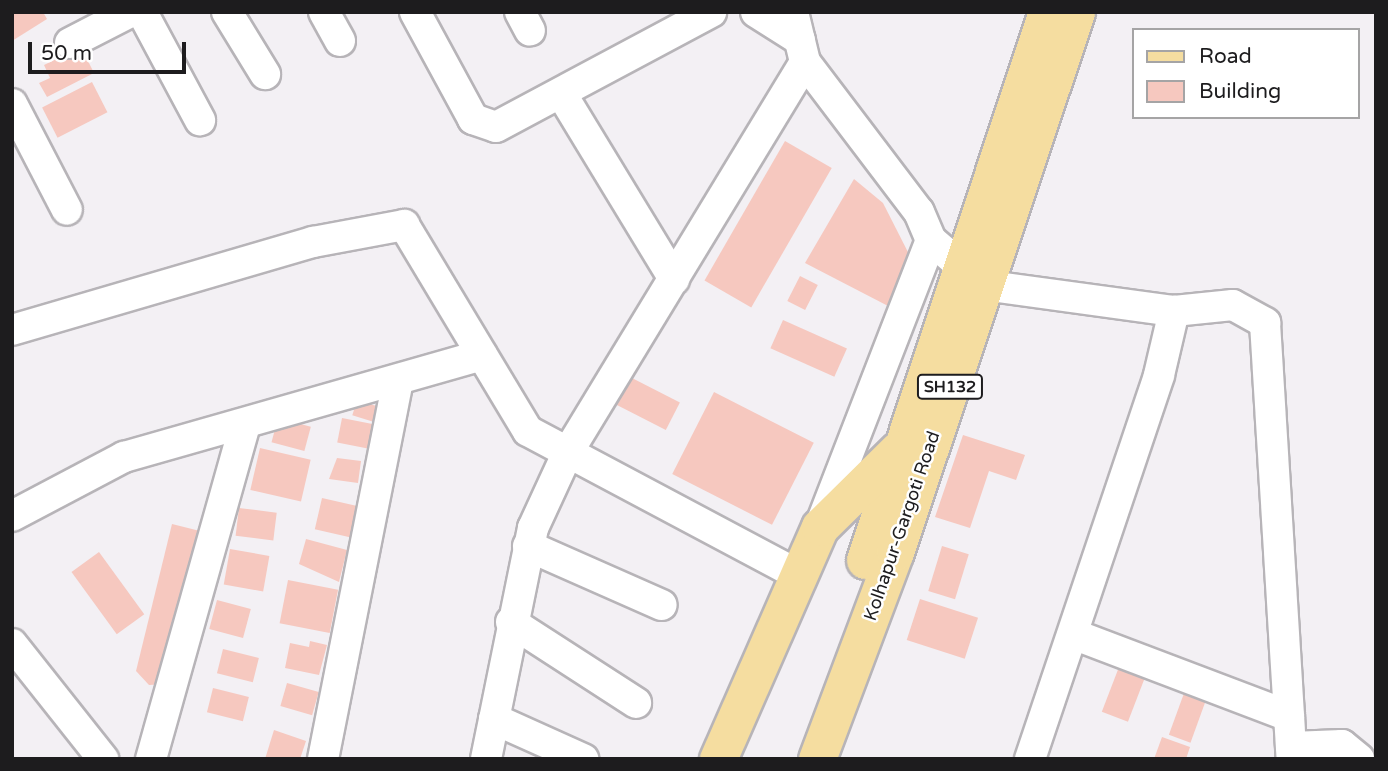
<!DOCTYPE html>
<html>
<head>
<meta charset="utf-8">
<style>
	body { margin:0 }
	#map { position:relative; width:1388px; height:771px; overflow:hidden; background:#f3f0f4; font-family:"Varela Round",sans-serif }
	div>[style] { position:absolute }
	.building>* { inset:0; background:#f6c8bf; transform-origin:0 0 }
	.roads { filter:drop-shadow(2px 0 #b7b4b8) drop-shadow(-2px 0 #b7b4b8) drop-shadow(0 2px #b7b4b8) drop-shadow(0 -2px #b7b4b8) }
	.minor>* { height:30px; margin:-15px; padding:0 15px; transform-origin:15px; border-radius:15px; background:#fff }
	.major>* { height:37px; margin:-18.5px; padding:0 18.5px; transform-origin:18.5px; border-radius:18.5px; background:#f5dda0 }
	span { translate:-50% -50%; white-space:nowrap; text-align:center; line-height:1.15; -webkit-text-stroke:5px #fff; paint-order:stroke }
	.shield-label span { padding:2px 5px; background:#fff; border:2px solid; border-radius:5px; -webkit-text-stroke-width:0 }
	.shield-label { font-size:16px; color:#1d1c1e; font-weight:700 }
	.street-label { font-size:18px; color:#1d1c1e }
	.frame { position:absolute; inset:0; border:14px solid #1d1c1e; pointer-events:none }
	.legend { position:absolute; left:1132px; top:28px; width:228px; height:91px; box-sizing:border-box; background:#fff; border:2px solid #a5a4a5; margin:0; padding:9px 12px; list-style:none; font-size:21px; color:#1d1c1e }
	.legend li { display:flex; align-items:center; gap:14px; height:35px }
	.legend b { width:35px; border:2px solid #a5a4a5 }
	.scale { position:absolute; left:28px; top:42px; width:158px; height:32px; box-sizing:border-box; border:4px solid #1d1c1e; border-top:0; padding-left:9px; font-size:21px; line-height:24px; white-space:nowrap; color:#1d1c1e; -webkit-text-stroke:5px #fff; paint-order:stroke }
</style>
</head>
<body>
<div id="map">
	<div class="building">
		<div style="clip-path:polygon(12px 12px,43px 12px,47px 19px,12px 41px)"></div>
		<div style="clip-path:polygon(81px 47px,94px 73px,47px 97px,39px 83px,50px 78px,44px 65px)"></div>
		<div style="left:92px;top:82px;width:34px;height:56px;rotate:63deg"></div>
		<div style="left:785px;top:141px;width:54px;height:161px;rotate:30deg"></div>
		<div style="clip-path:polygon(854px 179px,883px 203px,912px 260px,890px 307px,805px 263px)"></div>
		<div style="left:800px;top:276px;width:20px;height:28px;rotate:27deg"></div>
		<div style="left:783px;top:320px;width:70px;height:31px;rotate:24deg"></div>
		<div style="left:630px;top:377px;width:56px;height:31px;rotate:27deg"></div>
		<div style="left:714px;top:392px;width:112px;height:92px;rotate:27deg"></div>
		<div style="left:357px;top:400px;width:21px;height:16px;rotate:17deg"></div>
		<div style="left:278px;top:418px;width:34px;height:25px;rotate:15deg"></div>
		<div style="left:342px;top:418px;width:31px;height:25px;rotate:11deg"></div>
		<div style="clip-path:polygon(963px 435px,1025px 455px,1016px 480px,989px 471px,970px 528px,935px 517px)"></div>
		<div style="left:260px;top:448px;width:52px;height:43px;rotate:13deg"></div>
		<div style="clip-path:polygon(337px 458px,361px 461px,358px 483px,329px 479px)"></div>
		<div style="left:322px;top:498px;width:36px;height:32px;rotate:13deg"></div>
		<div style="left:239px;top:508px;width:38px;height:28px;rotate:7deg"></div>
		<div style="clip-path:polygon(172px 524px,204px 532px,166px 684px,149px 685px,136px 671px)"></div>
		<div style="clip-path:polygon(306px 539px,347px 550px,339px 582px,299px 564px)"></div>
		<div style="left:942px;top:546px;width:28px;height:47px;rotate:17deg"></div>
		<div style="left:230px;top:549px;width:40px;height:36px;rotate:10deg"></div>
		<div style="left:99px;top:552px;width:77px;height:34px;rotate:54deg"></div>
		<div style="left:288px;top:580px;width:51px;height:44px;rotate:11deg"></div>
		<div style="left:920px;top:599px;width:61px;height:43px;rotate:18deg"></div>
		<div style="left:217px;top:600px;width:35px;height:30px;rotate:15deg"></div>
		<div style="clip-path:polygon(310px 641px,327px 645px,319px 675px,285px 668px,290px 643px,309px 647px)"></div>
		<div style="left:223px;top:649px;width:37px;height:25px;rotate:14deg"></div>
		<div style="left:1119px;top:667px;width:28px;height:48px;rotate:21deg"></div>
		<div style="left:287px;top:683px;width:33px;height:24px;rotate:16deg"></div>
		<div style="left:1187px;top:685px;width:23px;height:53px;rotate:20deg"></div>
		<div style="left:213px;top:688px;width:37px;height:25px;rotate:14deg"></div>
		<div style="clip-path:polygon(274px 730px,306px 741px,300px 759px,265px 759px)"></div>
		<div style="clip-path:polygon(1162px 737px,1190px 747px,1186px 759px,1154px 759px)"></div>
	</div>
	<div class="roads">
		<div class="minor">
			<div style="left:142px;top:12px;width:123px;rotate:61.8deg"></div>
			<div style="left:227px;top:12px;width:73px;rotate:58.5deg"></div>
			<div style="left:324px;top:12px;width:33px;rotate:61deg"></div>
			<div style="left:415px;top:12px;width:122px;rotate:61.5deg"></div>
			<div style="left:473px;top:119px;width:24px;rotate:19deg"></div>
			<div style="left:496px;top:127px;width:244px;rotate:-28.1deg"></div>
			<div style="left:520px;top:12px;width:21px;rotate:62deg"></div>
			<div style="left:756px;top:12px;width:52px;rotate:32.5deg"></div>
			<div style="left:793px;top:12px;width:51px;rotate:76.5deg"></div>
			<div style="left:805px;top:62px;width:188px;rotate:52.8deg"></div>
			<div style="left:919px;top:212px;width:30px;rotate:67deg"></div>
			<div style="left:931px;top:240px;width:304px;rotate:111.2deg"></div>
			<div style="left:70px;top:43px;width:68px;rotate:-27.3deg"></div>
			<div style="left:561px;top:93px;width:218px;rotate:58.7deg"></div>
			<div style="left:12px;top:104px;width:119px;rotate:62.6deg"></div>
			<div style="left:931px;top:240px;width:69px;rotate:40.9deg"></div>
			<div style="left:983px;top:285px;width:193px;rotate:7.8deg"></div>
			<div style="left:1174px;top:311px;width:59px;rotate:-5.8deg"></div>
			<div style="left:1233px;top:305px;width:37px;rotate:29deg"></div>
			<div style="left:1265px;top:323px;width:437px;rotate:86.5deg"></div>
			<div style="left:12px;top:330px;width:314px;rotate:-16.3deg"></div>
			<div style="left:313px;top:242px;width:93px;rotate:-10.6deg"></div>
			<div style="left:404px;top:225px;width:240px;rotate:59deg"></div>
			<div style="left:528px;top:431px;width:305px;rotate:28deg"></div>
			<div style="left:12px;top:516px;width:127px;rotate:-27.8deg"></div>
			<div style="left:124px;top:457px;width:372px;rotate:-15.9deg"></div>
			<div style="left:528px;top:546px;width:146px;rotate:23.8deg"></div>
			<div style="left:511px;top:622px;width:149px;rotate:32.9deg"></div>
			<div style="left:1073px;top:634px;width:231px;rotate:20.8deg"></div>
			<div style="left:12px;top:644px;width:147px;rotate:51.6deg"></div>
			<div style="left:494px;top:719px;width:98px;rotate:24.2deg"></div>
			<div style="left:1291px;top:747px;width:51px;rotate:-2.2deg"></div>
			<div style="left:1342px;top:745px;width:22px;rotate:39deg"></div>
			<div style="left:151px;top:759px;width:348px;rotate:-74.3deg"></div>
			<div style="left:323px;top:759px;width:385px;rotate:-78.8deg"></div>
			<div style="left:486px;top:759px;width:236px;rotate:-78.5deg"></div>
			<div style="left:533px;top:528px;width:84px;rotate:-65.3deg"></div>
			<div style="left:568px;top:452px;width:456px;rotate:-58.7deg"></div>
			<div style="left:1030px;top:759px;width:405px;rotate:-71.4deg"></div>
			<div style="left:1159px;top:375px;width:66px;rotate:-76.8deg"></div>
		</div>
		<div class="major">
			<div style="left:865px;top:560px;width:577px;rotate:-71.63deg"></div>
			<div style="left:718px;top:759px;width:253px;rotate:-66.3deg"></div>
			<div style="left:820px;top:527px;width:110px;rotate:-44.6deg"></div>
			<div style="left:817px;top:759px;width:221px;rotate:-69.4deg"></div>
			<div style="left:895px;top:552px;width:570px;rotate:-71.47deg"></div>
		</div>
	</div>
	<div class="shield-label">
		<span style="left:950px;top:387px">SH132</span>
	</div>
	<div class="street-label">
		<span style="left:902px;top:526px;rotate:-71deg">Kolhapur-Gargoti Road</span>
	</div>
	<div class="frame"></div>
	<ul class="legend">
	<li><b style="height:9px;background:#f5dda0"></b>Road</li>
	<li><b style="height:19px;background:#f6c8bf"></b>Building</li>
	</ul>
	<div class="scale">50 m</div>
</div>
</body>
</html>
